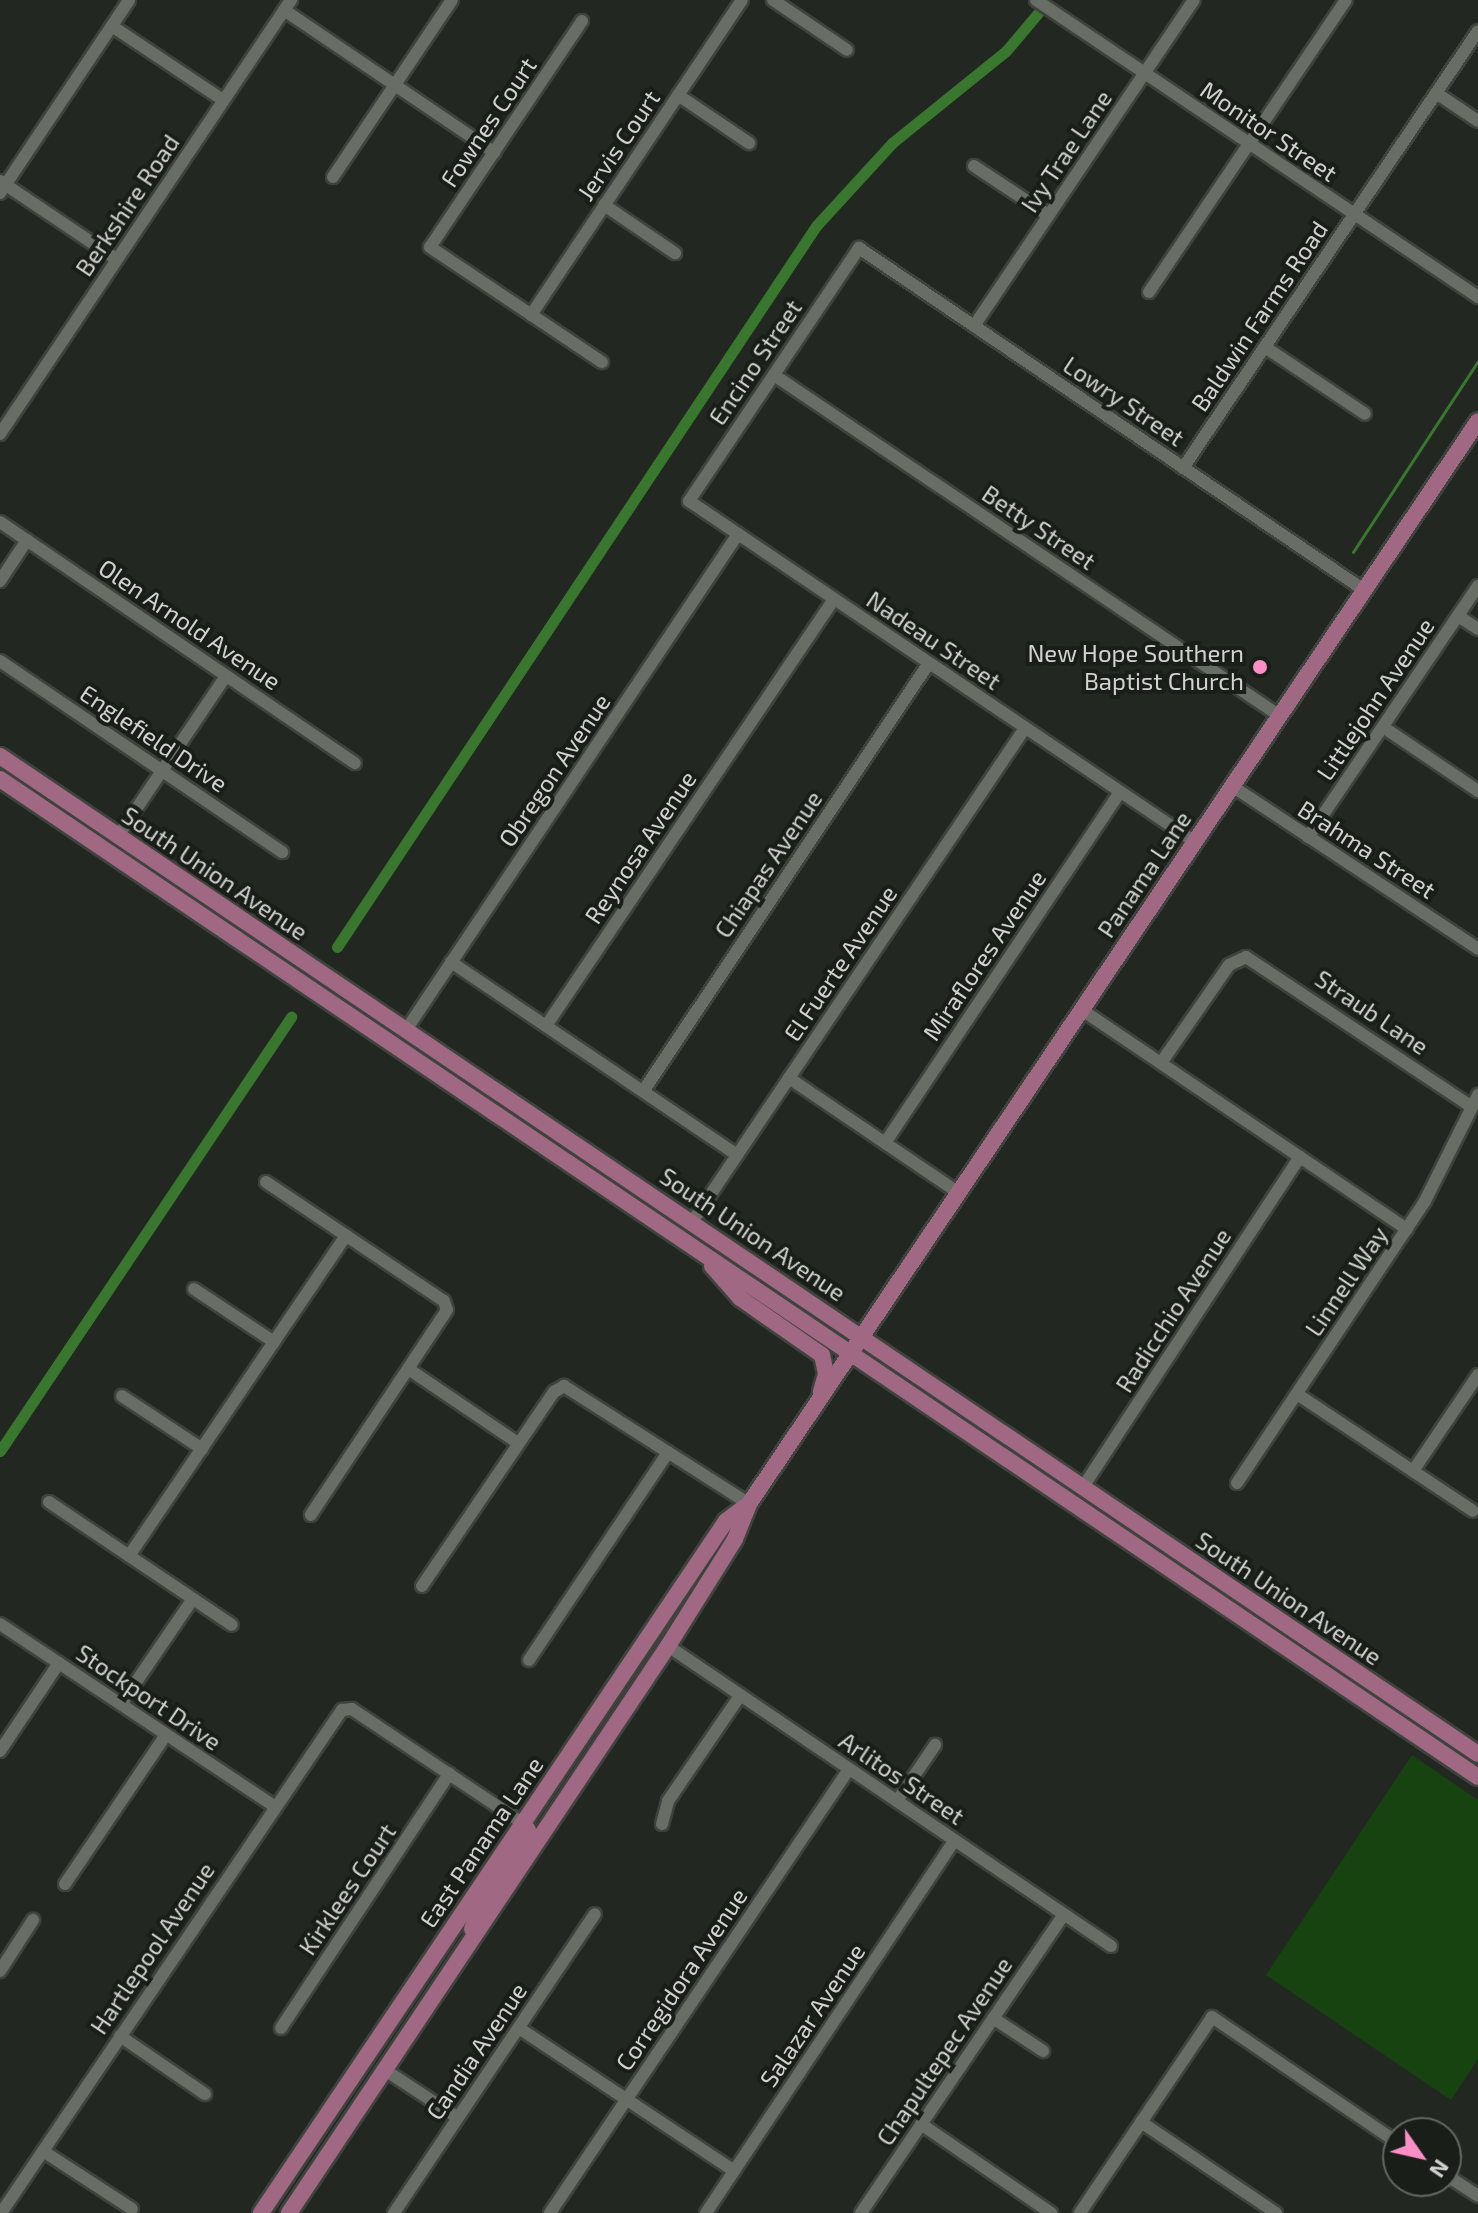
<!DOCTYPE html>
<html>
<head>
<meta charset="utf-8">
<style>
	body { margin:0 }
	#map { position:relative; width:1478px; height:2213px; overflow:hidden; background:#222821; font-family:"Exo 2",sans-serif }
	div>[style] { position:absolute }
	.green>* { inset:0; background:#174310 }
	.stream>* { height:3px; margin:-1.5px; padding:0 1.5px; transform-origin:1.5px; border-radius:1.5px; background:#39772f }
	.canal>* { height:11px; margin:-5.5px; padding:0 5.5px; transform-origin:5.5px; border-radius:5.5px; background:#39772f }
	.roads { filter:drop-shadow(2px 0 #3f433e) drop-shadow(-2px 0 #3f433e) drop-shadow(0 2px #3f433e) drop-shadow(0 -2px #3f433e) }
	.minor>* { height:12px; margin:-6px; padding:0 6px; transform-origin:6px; border-radius:6px; background:#686e66 }
	.major>* { height:16px; margin:-8px; padding:0 8px; transform-origin:8px; border-radius:8px; background:#a06883 }
	.dots>* { width:22px; height:22px; translate:-50% -50%; box-sizing:border-box; border:4px solid #191f18; border-radius:50% }
	span { translate:-50% -50%; white-space:nowrap; text-align:center; line-height:1.15; -webkit-text-stroke:8px #191f18; paint-order:stroke }
	.street-label { font-size:24px; color:#d0d3cf }
	.poi-label { font-size:24px; color:#d0d3cf }
	.right { translate:-100% -50%; text-align:right }
	.north { position:absolute; left:1382px; top:2117px; width:80px; height:80px; box-sizing:border-box; background:#191f18; border:2px solid #626761; border-radius:50%; rotate:124deg; font-size:22px; font-weight:700; line-height:32px; text-align:center; color:#d0d3cf }
	.north::after { content:''; display:block; margin:auto; width:28px; height:36px; background:#fb8fc5; clip-path:polygon(50% 0,100% 100%,50% 72%,0 100%) }
</style>
</head>
<body>
<div id="map">
	<div class="green">
		<div style="clip-path:polygon(1412px 1755px,1478px 1800px,1478px 2059px,1451px 2100px,1266px 1975px)"></div>
	</div>
	<div class="stream">
		<div style="left:1353px;top:552px;width:228px;rotate:-56.8deg"></div>
	</div>
	<div class="canal">
		<div style="left:337px;top:947px;width:866px;rotate:-56.4deg"></div>
		<div style="left:816px;top:226px;width:113px;rotate:-47.5deg"></div>
		<div style="left:892px;top:143px;width:146px;rotate:-38.9deg"></div>
		<div style="left:1006px;top:51px;width:50px;rotate:-49.9deg"></div>
		<div style="left:0;top:1451px;width:523px;rotate:-56.16deg"></div>
	</div>
	<div class="roads">
		<div class="minor">
			<div style="left:773px;top:0;width:89px;rotate:34deg"></div>
			<div style="left:1036px;top:0;width:533px;rotate:33.9deg"></div>
			<div style="left:284px;top:10px;width:254px;rotate:34.1deg"></div>
			<div style="left:582px;top:21px;width:272px;rotate:123.9deg"></div>
			<div style="left:430px;top:247px;width:207px;rotate:33.8deg"></div>
			<div style="left:112px;top:26px;width:133px;rotate:33.7deg"></div>
			<div style="left:1436px;top:93px;width:50px;rotate:33.7deg"></div>
			<div style="left:678px;top:95px;width:86px;rotate:34.1deg"></div>
			<div style="left:974px;top:166px;width:89px;rotate:33.5deg"></div>
			<div style="left:333px;top:177px;width:213px;rotate:-56.1deg"></div>
			<div style="left:0;top:181px;width:140px;rotate:33.9deg"></div>
			<div style="left:0;top:193px;width:232px;rotate:-56.2deg"></div>
			<div style="left:604px;top:205px;width:86px;rotate:34.1deg"></div>
			<div style="left:1149px;top:292px;width:352px;rotate:-56deg"></div>
			<div style="left:531px;top:315px;width:379px;rotate:-56.2deg"></div>
			<div style="left:974px;top:326px;width:393px;rotate:-56deg"></div>
			<div style="left:1265px;top:347px;width:120px;rotate:33.8deg"></div>
			<div style="left:774px;top:375px;width:610px;rotate:33.98deg"></div>
			<div style="left:0;top:434px;width:523px;rotate:-56.16deg"></div>
			<div style="left:1183px;top:468px;width:527px;rotate:-55.98deg"></div>
			<div style="left:0;top:522px;width:429px;rotate:34.2deg"></div>
			<div style="left:0;top:581px;width:49px;rotate:-56.6deg"></div>
			<div style="left:1458px;top:616px;width:24px;rotate:33deg"></div>
			<div style="left:0;top:661px;width:341px;rotate:34.1deg"></div>
			<div style="left:1383px;top:727px;width:115px;rotate:34deg"></div>
			<div style="left:1232px;top:786px;width:295px;rotate:33.5deg"></div>
			<div style="left:118px;top:836px;width:193px;rotate:-56deg"></div>
			<div style="left:1308px;top:837px;width:303px;rotate:-55.9deg"></div>
			<div style="left:1195px;top:842px;width:610px;rotate:-146.02deg"></div>
			<div style="left:689px;top:501px;width:305px;rotate:-56.1deg"></div>
			<div style="left:859px;top:248px;width:610px;rotate:34.11deg"></div>
			<div style="left:451px;top:962px;width:345px;rotate:34deg"></div>
			<div style="left:1082px;top:1010px;width:392px;rotate:34deg"></div>
			<div style="left:546px;top:1026px;width:515px;rotate:-56deg"></div>
			<div style="left:406px;top:1030px;width:597px;rotate:-56.2deg"></div>
			<div style="left:1161px;top:1063px;width:119px;rotate:-55.2deg"></div>
			<div style="left:1229px;top:965px;width:19px;rotate:-25deg"></div>
			<div style="left:1246px;top:957px;width:269px;rotate:33.6deg"></div>
			<div style="left:789px;top:1078px;width:205px;rotate:34.1deg"></div>
			<div style="left:644px;top:1090px;width:513px;rotate:-56.28deg"></div>
			<div style="left:885px;top:1143px;width:422px;rotate:-56.2deg"></div>
			<div style="left:266px;top:1182px;width:214px;rotate:33.8deg"></div>
			<div style="left:444px;top:1301px;width:9px;rotate:72deg"></div>
			<div style="left:447px;top:1310px;width:246px;rotate:123.6deg"></div>
			<div style="left:692px;top:1222px;width:596px;rotate:-56.02deg"></div>
			<div style="left:194px;top:1289px;width:96px;rotate:33.5deg"></div>
			<div style="left:410px;top:1370px;width:130px;rotate:34.1deg"></div>
			<div style="left:1297px;top:1394px;width:211px;rotate:33.6deg"></div>
			<div style="left:122px;top:1396px;width:96px;rotate:33.5deg"></div>
			<div style="left:1413px;top:1471px;width:116px;rotate:-55.9deg"></div>
			<div style="left:1237px;top:1483px;width:339px;rotate:-56.3deg"></div>
			<div style="left:1425px;top:1201px;width:119px;rotate:-63.4deg"></div>
			<div style="left:1083px;top:1487px;width:395px;rotate:-56.7deg"></div>
			<div style="left:49px;top:1502px;width:220px;rotate:33.9deg"></div>
			<div style="left:129px;top:1556px;width:387px;rotate:-55.9deg"></div>
			<div style="left:422px;top:1586px;width:235px;rotate:-55.8deg"></div>
			<div style="left:554px;top:1392px;width:12px;rotate:-31deg"></div>
			<div style="left:564px;top:1386px;width:219px;rotate:32.5deg"></div>
			<div style="left:0;top:1624px;width:329px;rotate:33.6deg"></div>
			<div style="left:668px;top:1646px;width:535px;rotate:34.11deg"></div>
			<div style="left:529px;top:1660px;width:250px;rotate:-56.2deg"></div>
			<div style="left:121px;top:1704px;width:127px;rotate:-55.6deg"></div>
			<div style="left:0;top:1751px;width:106px;rotate:-56.2deg"></div>
			<div style="left:897px;top:1801px;width:68px;rotate:-55.8deg"></div>
			<div style="left:662px;top:1824px;width:24px;rotate:-75deg"></div>
			<div style="left:668px;top:1801px;width:127px;rotate:-55.6deg"></div>
			<div style="left:65px;top:1884px;width:180px;rotate:-55.9deg"></div>
			<div style="left:0;top:1971px;width:61px;rotate:-57.1deg"></div>
			<div style="left:993px;top:2018px;width:60px;rotate:33.4deg"></div>
			<div style="left:281px;top:2028px;width:305px;rotate:-56.5deg"></div>
			<div style="left:519px;top:2028px;width:258px;rotate:33.6deg"></div>
			<div style="left:120px;top:2036px;width:103px;rotate:34.3deg"></div>
			<div style="left:385px;top:2070px;width:87px;rotate:33.3deg"></div>
			<div style="left:1141px;top:2122px;width:163px;rotate:34deg"></div>
			<div style="left:921px;top:2124px;width:158px;rotate:34.4deg"></div>
			<div style="left:43px;top:2151px;width:106px;rotate:33.1deg"></div>
			<div style="left:1446px;top:2175px;width:38px;rotate:33deg"></div>
			<div style="left:1px;top:2213px;width:608px;rotate:-55.87deg"></div>
			<div style="left:342px;top:1710px;width:10px;rotate:-6deg"></div>
			<div style="left:352px;top:1709px;width:205px;rotate:33.8deg"></div>
			<div style="left:394px;top:2213px;width:360px;rotate:-56.1deg"></div>
			<div style="left:550px;top:2213px;width:535px;rotate:-56.04deg"></div>
			<div style="left:706px;top:2213px;width:448px;rotate:-56.3deg"></div>
			<div style="left:861px;top:2213px;width:361px;rotate:-55.8deg"></div>
			<div style="left:1080px;top:2213px;width:236px;rotate:-56deg"></div>
			<div style="left:1212px;top:2017px;width:225px;rotate:34.1deg"></div>
		</div>
		<div class="major">
			<div style="left:0;top:756px;width:1783px;rotate:34.03deg"></div>
			<div style="left:0;top:779px;width:1783px;rotate:34.03deg"></div>
			<div style="left:712px;top:1266px;width:43px;rotate:48.8deg"></div>
			<div style="left:740px;top:1298px;width:100px;rotate:34.8deg"></div>
			<div style="left:822px;top:1355px;width:19px;rotate:78deg"></div>
			<div style="left:826px;top:1374px;width:19px;rotate:106deg"></div>
			<div style="left:472px;top:1929px;width:23px;rotate:-70deg"></div>
			<div style="left:480px;top:1907px;width:82px;rotate:-56.5deg"></div>
			<div style="left:525px;top:1839px;width:9px;rotate:-72deg"></div>
			<div style="left:528px;top:1830px;width:9px;rotate:-131deg"></div>
			<div style="left:261px;top:2213px;width:834px;rotate:-56.1deg"></div>
			<div style="left:726px;top:1521px;width:26px;rotate:-37deg"></div>
			<div style="left:289px;top:2213px;width:682px;rotate:-56.24deg"></div>
			<div style="left:668px;top:1646px;width:126px;rotate:-57.9deg"></div>
			<div style="left:735px;top:1539px;width:38px;rotate:-68deg"></div>
			<div style="left:749px;top:1504px;width:1305px;rotate:-56.05deg"></div>
		</div>
	</div>
	<div class="dots">
		<div style="left:1260px;top:667px;background:#fb8fc5"></div>
	</div>
	<div class="street-label">
		<span style="left:488px;top:122px;rotate:-56deg">Fownes Court</span>
		<span style="left:1269px;top:131px;rotate:34deg">Monitor Street</span>
		<span style="left:618px;top:145px;rotate:-56deg">Jervis Court</span>
		<span style="left:1066px;top:151px;rotate:-56deg">Ivy Trae Lane</span>
		<span style="left:127px;top:205px;rotate:-56deg">Berkshire Road</span>
		<span style="left:1259px;top:316px;rotate:-56deg">Baldwin Farms Road</span>
		<span style="left:755px;top:362px;rotate:-56deg">Encino Street</span>
		<span style="left:1124px;top:401px;rotate:34deg">Lowry Street</span>
		<span style="left:1039px;top:527px;rotate:34deg">Betty Street</span>
		<span style="left:190px;top:624px;rotate:34deg">Olen Arnold Avenue</span>
		<span style="left:934px;top:640px;rotate:34deg">Nadeau Street</span>
		<span style="left:1375px;top:699px;rotate:-56deg">Littlejohn Avenue</span>
		<span style="left:154px;top:738px;rotate:34deg">Englefield Drive</span>
		<span style="left:554px;top:770px;rotate:-56deg">Obregon Avenue</span>
		<span style="left:640px;top:847px;rotate:-56deg">Reynosa Avenue</span>
		<span style="left:1367px;top:849px;rotate:33deg">Brahma Street</span>
		<span style="left:768px;top:864px;rotate:-56deg">Chiapas Avenue</span>
		<span style="left:215px;top:873px;rotate:34deg">South Union Avenue</span>
		<span style="left:1144px;top:874px;rotate:-56deg">Panama Lane</span>
		<span style="left:984px;top:955px;rotate:-56deg">Miraflores Avenue</span>
		<span style="left:840px;top:963px;rotate:-56deg">El Fuerte Avenue</span>
		<span style="left:1372px;top:1012px;rotate:34deg">Straub Lane</span>
		<span style="left:753px;top:1234px;rotate:34deg">South Union Avenue</span>
		<span style="left:1346px;top:1281px;rotate:-56deg">Linnell Way</span>
		<span style="left:1173px;top:1310px;rotate:-57deg">Radicchio Avenue</span>
		<span style="left:1289px;top:1598px;rotate:34deg">South Union Avenue</span>
		<span style="left:149px;top:1697px;rotate:34deg">Stockport Drive</span>
		<span style="left:902px;top:1778px;rotate:34deg">Arlitos Street</span>
		<span style="left:481px;top:1842px;rotate:-56deg">East Panama Lane</span>
		<span style="left:347px;top:1889px;rotate:-56deg">Kirklees Court</span>
		<span style="left:152px;top:1948px;rotate:-56deg">Hartlepool Avenue</span>
		<span style="left:681px;top:1979px;rotate:-56deg">Corregidora Avenue</span>
		<span style="left:812px;top:2015px;rotate:-56deg">Salazar Avenue</span>
		<span style="left:476px;top:2051px;rotate:-56deg">Candia Avenue</span>
		<span style="left:944px;top:2051px;rotate:-56deg">Chapultepec Avenue</span>
	</div>
	<div class="poi-label">
		<span class="right" style="left:1244px;top:667px">New Hope Southern<br>Baptist Church</span>
	</div>
	<div class="north">N</div>
</div>
</body>
</html>
